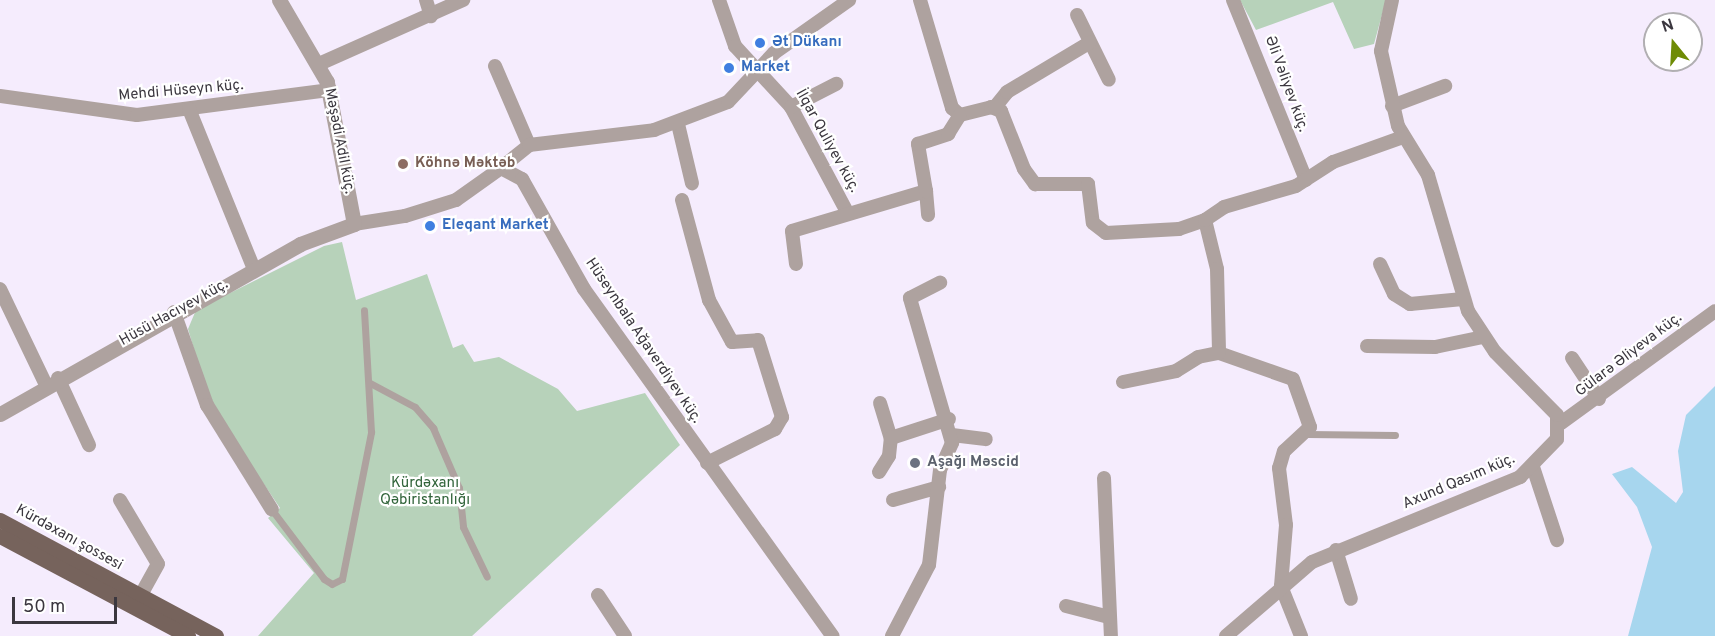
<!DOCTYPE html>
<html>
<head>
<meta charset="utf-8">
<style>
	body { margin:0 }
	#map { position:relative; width:1715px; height:636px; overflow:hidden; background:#f5ecfd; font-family:Overpass,sans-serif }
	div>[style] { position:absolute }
	.green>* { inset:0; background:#b7d2ba }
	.water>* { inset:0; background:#a7d6ee }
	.service>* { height:7px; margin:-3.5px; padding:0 3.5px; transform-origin:3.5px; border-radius:3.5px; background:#aea29f }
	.minor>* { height:14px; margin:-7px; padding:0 7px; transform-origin:7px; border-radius:7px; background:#aea29f }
	.tertiary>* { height:15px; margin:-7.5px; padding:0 7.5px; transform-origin:7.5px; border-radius:7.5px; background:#aea29f }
	.primary>* { height:15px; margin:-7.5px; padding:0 7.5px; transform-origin:7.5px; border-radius:7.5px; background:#76635c }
	.dots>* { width:16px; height:16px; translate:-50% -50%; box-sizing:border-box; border:3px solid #fff; border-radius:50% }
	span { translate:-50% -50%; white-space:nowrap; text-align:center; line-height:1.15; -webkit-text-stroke:4.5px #fff; paint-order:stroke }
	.shop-label { font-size:15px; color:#366cbe; font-weight:700 }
	.left { translate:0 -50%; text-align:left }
	.street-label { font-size:15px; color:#3b373f }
	.education-label { font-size:15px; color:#785e54; font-weight:700 }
	.worship-label { font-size:15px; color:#5b616d; font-weight:700 }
	.park-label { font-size:15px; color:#31643a }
	.north { position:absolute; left:1643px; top:12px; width:60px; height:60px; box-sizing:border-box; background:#fff; border:2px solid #b1afb2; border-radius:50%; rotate:342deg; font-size:16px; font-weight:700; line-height:24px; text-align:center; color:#3b373f }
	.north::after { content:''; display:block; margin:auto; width:21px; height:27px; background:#6e8b05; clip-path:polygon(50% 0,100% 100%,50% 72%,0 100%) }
	.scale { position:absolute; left:12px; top:597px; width:105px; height:27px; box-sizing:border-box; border:3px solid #3b373f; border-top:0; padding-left:8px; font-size:18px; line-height:21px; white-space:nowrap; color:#3b373f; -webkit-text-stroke:4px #fff; paint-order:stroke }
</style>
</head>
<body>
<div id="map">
	<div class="green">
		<div style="clip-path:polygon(1240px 0,1386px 0,1374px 44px,1354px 49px,1333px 2px,1256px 30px)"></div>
		<div style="clip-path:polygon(342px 242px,356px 300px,427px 274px,453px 348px,463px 344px,474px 362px,499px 357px,558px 389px,577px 411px,645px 393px,680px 445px,472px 636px,258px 636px,314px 573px,268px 518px,280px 508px,222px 422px,204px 383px,188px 329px,196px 310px,324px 246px)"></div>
	</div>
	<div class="water">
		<div style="clip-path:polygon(1715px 386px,1715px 636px,1628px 636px,1652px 547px,1637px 507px,1612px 474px,1632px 467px,1676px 503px,1683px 492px,1678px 451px,1686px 415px)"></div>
	</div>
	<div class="service">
		<div style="left:370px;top:383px;width:51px;rotate:28.1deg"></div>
		<div style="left:415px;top:407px;width:28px;rotate:49deg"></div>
		<div style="left:433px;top:428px;width:65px;rotate:66.6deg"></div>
		<div style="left:459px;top:488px;width:39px;rotate:84deg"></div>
		<div style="left:463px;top:527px;width:55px;rotate:64.4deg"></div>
		<div style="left:1307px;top:434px;width:88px;rotate:0.7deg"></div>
		<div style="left:272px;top:510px;width:86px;rotate:53deg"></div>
		<div style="left:324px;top:579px;width:9px;rotate:32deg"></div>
		<div style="left:332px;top:584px;width:11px;rotate:-27deg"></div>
		<div style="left:342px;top:579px;width:150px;rotate:-78.8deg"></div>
		<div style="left:371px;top:432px;width:122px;rotate:-93.3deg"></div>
	</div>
	<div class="minor">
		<div style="left:426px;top:0;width:17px;rotate:73deg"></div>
		<div style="left:719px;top:0;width:49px;rotate:70.8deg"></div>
		<div style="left:735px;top:46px;width:83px;rotate:47.4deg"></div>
		<div style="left:791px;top:107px;width:119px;rotate:61.9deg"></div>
		<div style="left:920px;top:0;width:113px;rotate:73.5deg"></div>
		<div style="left:952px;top:108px;width:11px;rotate:41deg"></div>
		<div style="left:960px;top:115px;width:32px;rotate:-14deg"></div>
		<div style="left:991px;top:107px;width:11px;rotate:22deg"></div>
		<div style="left:1001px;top:111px;width:62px;rotate:68.4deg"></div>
		<div style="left:1024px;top:169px;width:19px;rotate:54deg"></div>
		<div style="left:1035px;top:184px;width:53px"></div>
		<div style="left:1088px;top:184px;width:39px;rotate:83deg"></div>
		<div style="left:1093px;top:223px;width:16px;rotate:38deg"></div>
		<div style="left:1106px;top:233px;width:73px;rotate:-3.1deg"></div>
		<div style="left:1179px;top:229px;width:28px;rotate:-19deg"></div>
		<div style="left:1205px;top:220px;width:50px;rotate:76.2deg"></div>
		<div style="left:1217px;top:269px;width:84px;rotate:88.6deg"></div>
		<div style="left:1219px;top:353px;width:78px;rotate:19.4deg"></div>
		<div style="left:1293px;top:379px;width:51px;rotate:70.5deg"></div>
		<div style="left:1310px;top:427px;width:35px;rotate:137deg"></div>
		<div style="left:1284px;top:451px;width:18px;rotate:106deg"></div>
		<div style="left:1279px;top:468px;width:57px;rotate:83deg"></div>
		<div style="left:1286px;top:525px;width:61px;rotate:94.7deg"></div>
		<div style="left:1281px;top:586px;width:54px;rotate:68.2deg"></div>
		<div style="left:1233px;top:0;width:194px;rotate:67.9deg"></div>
		<div style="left:1077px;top:15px;width:72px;rotate:63.8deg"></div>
		<div style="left:319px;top:64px;width:158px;rotate:-24deg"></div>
		<div style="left:495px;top:66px;width:86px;rotate:66.7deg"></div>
		<div style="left:0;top:96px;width:138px;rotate:7.9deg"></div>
		<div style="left:137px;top:115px;width:195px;rotate:-7.4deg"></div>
		<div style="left:1392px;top:106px;width:57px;rotate:-20.7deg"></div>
		<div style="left:791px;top:107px;width:51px;rotate:-27.1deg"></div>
		<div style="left:995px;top:107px;width:19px;rotate:-51deg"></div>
		<div style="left:1007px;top:92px;width:96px;rotate:-30.9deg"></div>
		<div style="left:189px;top:109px;width:173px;rotate:67.9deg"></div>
		<div style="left:678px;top:124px;width:61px;rotate:76.7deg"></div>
		<div style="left:501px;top:168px;width:36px;rotate:-39deg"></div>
		<div style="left:529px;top:145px;width:126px;rotate:-6.8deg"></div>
		<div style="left:654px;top:130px;width:79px;rotate:-20.7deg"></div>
		<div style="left:728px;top:102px;width:67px;rotate:-46.8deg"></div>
		<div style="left:774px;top:53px;width:92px;rotate:-35.2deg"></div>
		<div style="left:926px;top:191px;width:24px;rotate:85deg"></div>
		<div style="left:682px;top:200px;width:104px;rotate:74.9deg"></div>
		<div style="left:709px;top:300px;width:48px;rotate:61.3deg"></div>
		<div style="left:732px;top:342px;width:26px;rotate:-4deg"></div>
		<div style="left:758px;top:340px;width:81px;rotate:72.7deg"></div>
		<div style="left:782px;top:417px;width:14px;rotate:120deg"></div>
		<div style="left:775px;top:429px;width:76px;rotate:153.4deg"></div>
		<div style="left:1205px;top:220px;width:23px;rotate:-34deg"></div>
		<div style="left:1224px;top:207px;width:75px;rotate:-16.3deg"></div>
		<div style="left:1296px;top:186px;width:44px;rotate:-33deg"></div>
		<div style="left:1333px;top:162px;width:74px;rotate:-19.7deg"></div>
		<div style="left:354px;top:224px;width:52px;rotate:-8.9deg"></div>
		<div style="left:405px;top:216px;width:53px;rotate:-17.4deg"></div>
		<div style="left:456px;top:200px;width:55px;rotate:-35.4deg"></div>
		<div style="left:501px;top:168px;width:24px;rotate:28deg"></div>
		<div style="left:522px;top:179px;width:126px;rotate:60.6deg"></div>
		<div style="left:584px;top:289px;width:427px;rotate:54.4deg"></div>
		<div style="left:796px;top:264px;width:33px;rotate:-97deg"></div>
		<div style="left:792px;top:231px;width:140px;rotate:-16.6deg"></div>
		<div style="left:926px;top:191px;width:48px;rotate:-99.7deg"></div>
		<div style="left:918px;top:144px;width:32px;rotate:-18deg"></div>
		<div style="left:948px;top:134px;width:22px;rotate:-58deg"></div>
		<div style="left:1380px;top:264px;width:33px;rotate:65deg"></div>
		<div style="left:1394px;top:294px;width:19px;rotate:32deg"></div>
		<div style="left:1410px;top:304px;width:53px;rotate:-5.4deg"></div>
		<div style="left:0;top:289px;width:106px;rotate:64.4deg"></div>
		<div style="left:174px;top:312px;width:99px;rotate:70.5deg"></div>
		<div style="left:207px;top:405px;width:123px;rotate:58.2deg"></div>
		<div style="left:1367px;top:346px;width:68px;rotate:0.8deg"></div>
		<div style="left:1435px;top:347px;width:49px;rotate:-11.8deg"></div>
		<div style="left:1572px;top:358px;width:49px;rotate:56.6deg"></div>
		<div style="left:58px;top:378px;width:74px;rotate:65.2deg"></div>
		<div style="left:1123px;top:382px;width:54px;rotate:-11.7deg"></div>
		<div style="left:1176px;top:371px;width:26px;rotate:-32deg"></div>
		<div style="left:1198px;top:357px;width:21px;rotate:-11deg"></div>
		<div style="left:880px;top:403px;width:37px;rotate:73deg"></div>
		<div style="left:1561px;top:423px;width:190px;rotate:-36deg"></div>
		<div style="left:952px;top:435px;width:34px;rotate:7deg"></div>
		<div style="left:1533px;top:467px;width:77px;rotate:71.8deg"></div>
		<div style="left:879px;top:472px;width:19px;rotate:-58deg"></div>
		<div style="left:889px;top:456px;width:18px;rotate:-84deg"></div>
		<div style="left:891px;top:438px;width:61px;rotate:-18.1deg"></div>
		<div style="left:1104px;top:478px;width:158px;rotate:87.5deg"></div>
		<div style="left:120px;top:500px;width:74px;rotate:59.3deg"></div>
		<div style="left:158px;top:564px;width:38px;rotate:119deg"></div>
		<div style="left:893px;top:500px;width:48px;rotate:-15.8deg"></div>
		<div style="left:1336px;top:550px;width:51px;rotate:73deg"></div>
		<div style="left:598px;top:595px;width:49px;rotate:56.6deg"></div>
		<div style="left:1066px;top:606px;width:44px;rotate:14.3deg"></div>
		<div style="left:892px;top:636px;width:80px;rotate:-62.5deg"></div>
		<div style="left:929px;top:565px;width:96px;rotate:-83.4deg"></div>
		<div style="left:940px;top:470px;width:30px;rotate:-66deg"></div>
		<div style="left:952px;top:443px;width:151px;rotate:-106.2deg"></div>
		<div style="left:910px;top:298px;width:34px;rotate:-27deg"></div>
		<div style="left:1226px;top:636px;width:113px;rotate:-40.7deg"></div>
		<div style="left:1312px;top:562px;width:225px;rotate:-22.2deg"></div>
		<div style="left:1520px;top:477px;width:53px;rotate:-45.8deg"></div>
		<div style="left:1557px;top:439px;width:24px;rotate:-90deg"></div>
		<div style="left:1557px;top:415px;width:88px;rotate:-134.5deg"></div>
		<div style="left:1495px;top:352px;width:49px;rotate:-123.4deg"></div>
		<div style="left:1468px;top:311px;width:142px;rotate:-106.4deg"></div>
		<div style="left:1428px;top:175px;width:57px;rotate:-121.5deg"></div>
		<div style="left:1398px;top:126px;width:77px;rotate:-102.8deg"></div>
		<div style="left:1381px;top:51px;width:52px;rotate:-77.8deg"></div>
	</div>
	<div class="tertiary">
		<div style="left:0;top:414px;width:345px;rotate:-29.5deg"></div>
		<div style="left:300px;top:244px;width:58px;rotate:-20.3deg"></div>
		<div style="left:354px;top:224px;width:145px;rotate:-100.8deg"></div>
		<div style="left:327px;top:82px;width:95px;rotate:-120.3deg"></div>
	</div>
	<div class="primary">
		<div style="left:0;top:520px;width:245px;rotate:28.2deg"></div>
		<div style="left:0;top:536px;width:213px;rotate:28deg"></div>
	</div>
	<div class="dots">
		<div style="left:760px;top:43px;background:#3f7fe0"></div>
		<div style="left:729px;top:68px;background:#3f7fe0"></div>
		<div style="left:403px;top:164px;background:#8d6e63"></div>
		<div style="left:430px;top:226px;background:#3f7fe0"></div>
		<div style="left:915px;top:463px;background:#6b7280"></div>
	</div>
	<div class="shop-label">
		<span class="left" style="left:772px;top:43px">Ət Dükanı</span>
		<span class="left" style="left:741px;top:68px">Market</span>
		<span class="left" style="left:442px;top:226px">Eleqant Market</span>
	</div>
	<div class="street-label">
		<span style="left:1286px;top:84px;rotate:70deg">Əli Vəliyev küç.</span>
		<span style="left:181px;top:91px;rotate:-5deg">Mehdi Hüseyn küç.</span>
		<span style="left:339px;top:141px;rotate:79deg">Məşədi Adil küç.</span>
		<span style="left:827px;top:141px;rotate:61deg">İlqar Quliyev küç.</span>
		<span style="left:174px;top:313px;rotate:-29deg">Hüsü Hacıyev küç.</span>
		<span style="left:643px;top:341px;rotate:56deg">Hüseynbala Ağaverdiyev küç.</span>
		<span style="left:1629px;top:355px;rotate:-37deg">Gülarə Əliyeva küç.</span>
		<span style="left:1459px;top:482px;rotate:-23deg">Axund Qasım küç.</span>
		<span style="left:69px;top:538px;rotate:29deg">Kürdəxanı şossesi</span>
	</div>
	<div class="education-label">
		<span class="left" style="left:415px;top:164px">Köhnə Məktəb</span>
	</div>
	<div class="worship-label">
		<span class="left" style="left:927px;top:463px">Aşağı Məscid</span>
	</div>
	<div class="park-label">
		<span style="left:425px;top:492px">Kürdəxanı<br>Qəbiristanlığı</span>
	</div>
	<div class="north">N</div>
	<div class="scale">50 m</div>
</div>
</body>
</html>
